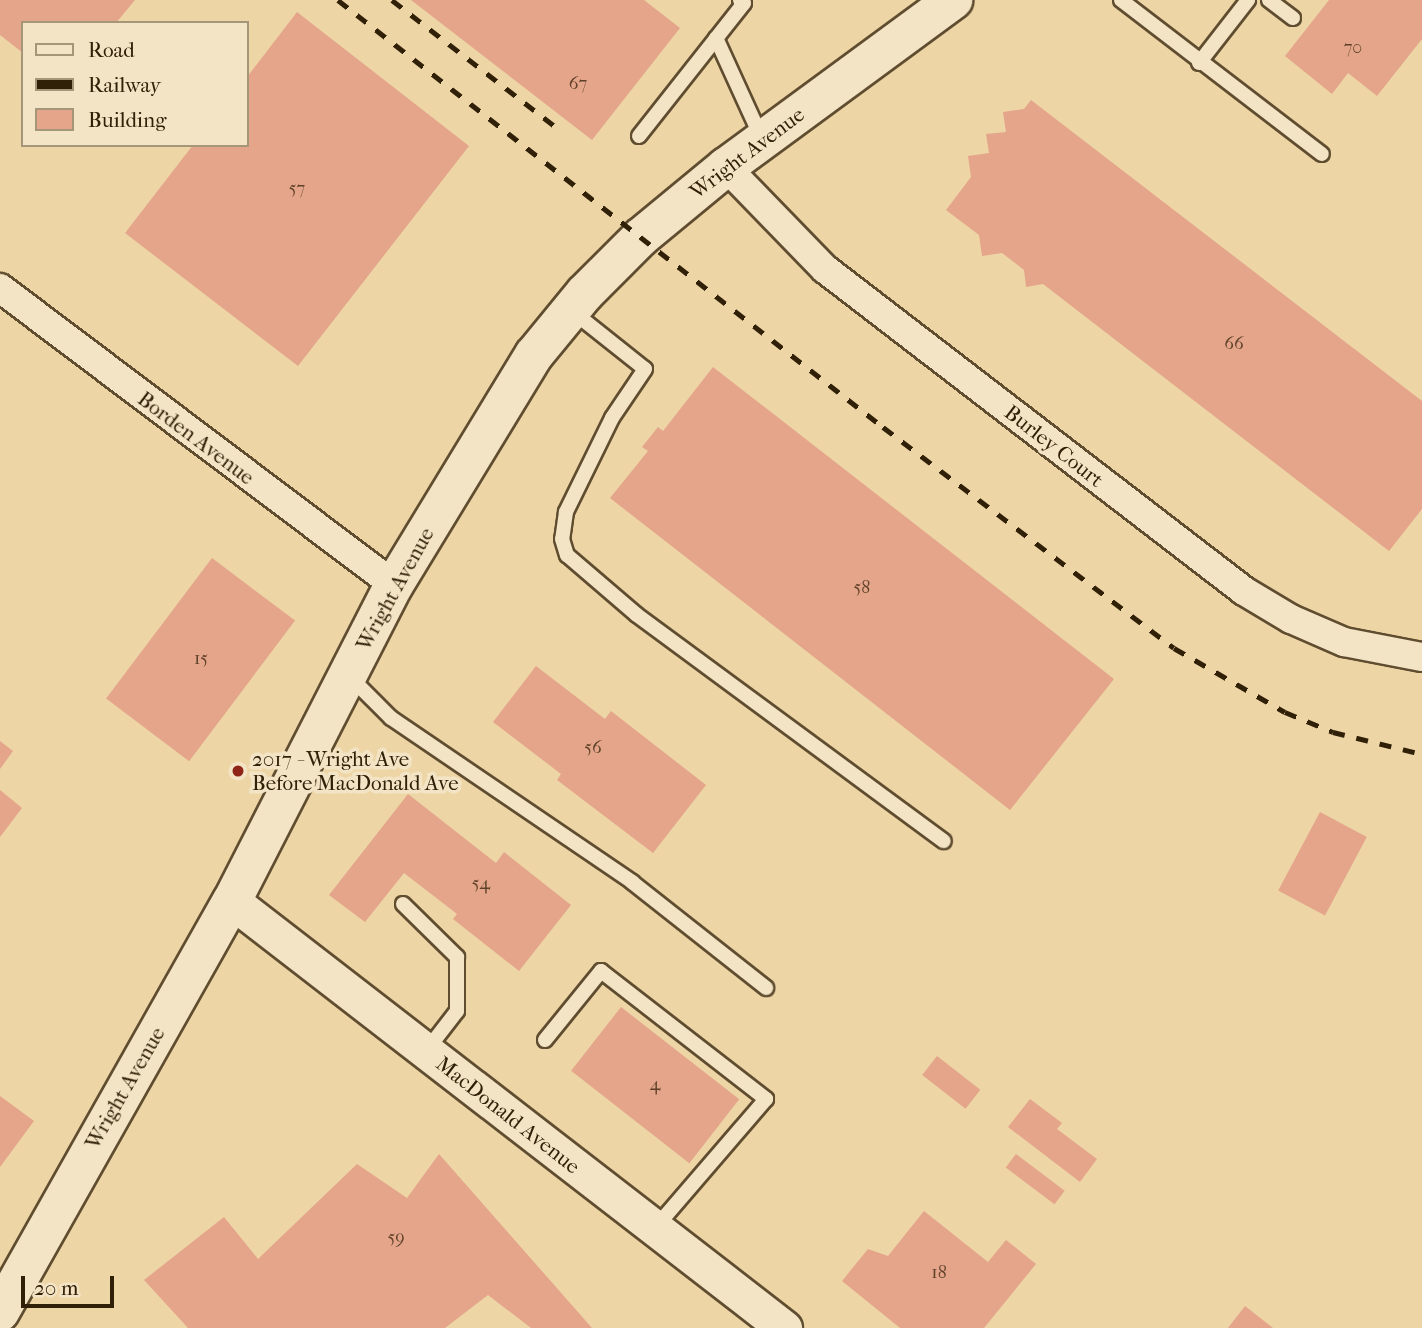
<!DOCTYPE html>
<html>
<head>
<meta charset="utf-8">
<style>
	body { margin:0 }
	#map { position:relative; width:1422px; height:1328px; overflow:hidden; background:#edd5a6; font-family:"IM FELL French Canon",serif }
	div>[style] { position:absolute }
	.building>* { inset:0; background:#e4a58a; transform-origin:0 0 }
	.roads { filter:drop-shadow(2px 0 #604d30) drop-shadow(-2px 0 #604d30) drop-shadow(0 2px #604d30) drop-shadow(0 -2px #604d30) }
	.service>* { height:14px; margin:-7px; padding:0 7px; transform-origin:7px; border-radius:7px; background:#f3e4c5 }
	.minor>* { height:28px; margin:-14px; padding:0 14px; transform-origin:14px; border-radius:14px; background:#f3e4c5 }
	.tertiary>* { height:35px; margin:-17.5px; padding:0 17.5px; transform-origin:17.5px; border-radius:17.5px; background:#f3e4c5 }
	.secondary>* { height:38px; margin:-19px; padding:0 19px; transform-origin:19px; border-radius:19px; background:#f3e4c5 }
	.rail>* { height:5px; margin-top:-2.5px; transform-origin:0; background:repeating-linear-gradient(90deg,#312008 0 12px,transparent 0 24px) }
	.dots>* { width:19px; height:19px; translate:-50% -50%; box-sizing:border-box; border:4px solid #f3e4c5; border-radius:50% }
	span { translate:-50% -50%; white-space:nowrap; text-align:center; line-height:1.15; -webkit-text-stroke:7px #f3e4c5; paint-order:stroke }
	.number-label { font-size:18px; color:#5e4128 }
	.number-label span { -webkit-text-stroke-width:0 }
	.street-label { font-size:21px; color:#312008 }
	.poi-label { font-size:21px; color:#312008 }
	.left { translate:0 -50%; text-align:left }
	.legend { position:absolute; left:21px; top:21px; width:228px; height:126px; box-sizing:border-box; background:#f3e4c5; border:2px solid #a59679; margin:0; padding:9px 12px; list-style:none; font-size:21px; color:#312008 }
	.legend li { display:flex; align-items:center; gap:14px; height:35px }
	.legend b { width:35px; border:2px solid #a59679 }
	.scale { position:absolute; left:21px; top:1276px; width:93px; height:32px; box-sizing:border-box; border:4px solid #312008; border-top:0; padding-left:9px; font-size:21px; line-height:24px; white-space:nowrap; color:#312008; -webkit-text-stroke:5px #f3e4c5; paint-order:stroke }
</style>
</head>
<body>
<div id="map">
	<div class="building">
		<div style="clip-path:polygon(0 0,135px 0,116px 23px,23px 23px,23px 53px,0 35px)"></div>
		<div style="clip-path:polygon(411px 0,644px 0,680px 28px,592px 140px)"></div>
		<div style="clip-path:polygon(1329px 0,1422px 0,1422px 39px,1377px 96px,1348px 73px,1332px 94px,1285px 56px)"></div>
		<div style="clip-path:polygon(297px 12px,469px 146px,298px 366px,125px 233px,193px 145px,247px 145px,247px 77px)"></div>
		<div style="clip-path:polygon(1031px 100px,1422px 401px,1422px 509px,1389px 551px,1043px 284px,1026px 287px,1024px 270px,1002px 253px,982px 256px,979px 235px,946px 210px,971px 177px,968px 156px,989px 153px,986px 134px,1006px 132px,1003px 112px,1024px 109px)"></div>
		<div style="clip-path:polygon(713px 367px,1114px 679px,1010px 810px,610px 498px,648px 451px,642px 447px,658px 427px,663px 431px)"></div>
		<div style="left:212px;top:558px;width:104px;height:176px;rotate:37deg"></div>
		<div style="clip-path:polygon(536px 666px,605px 719px,611px 711px,706px 785px,653px 853px,557px 780px,561px 774px,493px 722px)"></div>
		<div style="clip-path:polygon(0 741px,13px 751px,0 769px)"></div>
		<div style="clip-path:polygon(0 790px,22px 808px,0 837px)"></div>
		<div style="clip-path:polygon(408px 794px,496px 863px,504px 852px,571px 905px,519px 971px,453px 919px,457px 914px,404px 873px,365px 922px,329px 895px)"></div>
		<div style="left:1320px;top:812px;width:53px;height:89px;rotate:28deg"></div>
		<div style="left:621px;top:1007px;width:150px;height:81px;rotate:38deg"></div>
		<div style="left:937px;top:1056px;width:55px;height:24px;rotate:38deg"></div>
		<div style="clip-path:polygon(0 1096px,34px 1121px,0 1167px)"></div>
		<div style="clip-path:polygon(1030px 1099px,1062px 1123px,1057px 1129px,1097px 1159px,1080px 1182px,1008px 1127px)"></div>
		<div style="clip-path:polygon(439px 1154px,592px 1328px,531px 1328px,488px 1295px,445px 1328px,188px 1328px,144px 1280px,224px 1217px,258px 1259px,357px 1164px,407px 1198px)"></div>
		<div style="left:1016px;top:1154px;width:61px;height:17px;rotate:37deg"></div>
		<div style="clip-path:polygon(924px 1211px,988px 1262px,1006px 1240px,1036px 1264px,984px 1328px,900px 1328px,842px 1281px,868px 1249px,888px 1256px)"></div>
		<div style="clip-path:polygon(1245px 1306px,1273px 1328px,1228px 1328px)"></div>
	</div>
	<div class="roads">
		<div class="service">
			<div style="left:1121px;top:0;width:253px;rotate:37.5deg"></div>
			<div style="left:1269px;top:0;width:30px;rotate:37deg"></div>
			<div style="left:716px;top:38px;width:111px;rotate:65.5deg"></div>
			<div style="left:1199px;top:63px;width:80px;rotate:-52.1deg"></div>
			<div style="left:639px;top:136px;width:169px;rotate:-51.7deg"></div>
			<div style="left:744px;top:3px;width:5px;rotate:-143deg"></div>
			<div style="left:572px;top:311px;width:93px;rotate:38.5deg"></div>
			<div style="left:645px;top:369px;width:59px;rotate:124deg"></div>
			<div style="left:612px;top:418px;width:105px;rotate:116.1deg"></div>
			<div style="left:566px;top:512px;width:27px;rotate:98deg"></div>
			<div style="left:562px;top:539px;width:17px;rotate:73deg"></div>
			<div style="left:567px;top:555px;width:92px;rotate:40.6deg"></div>
			<div style="left:637px;top:615px;width:381px;rotate:36.4deg"></div>
			<div style="left:349px;top:676px;width:59px;rotate:45deg"></div>
			<div style="left:391px;top:718px;width:292px;rotate:34.2deg"></div>
			<div style="left:632px;top:882px;width:171px;rotate:38.3deg"></div>
			<div style="left:403px;top:904px;width:76px;rotate:44.5deg"></div>
			<div style="left:457px;top:957px;width:54px;rotate:90deg"></div>
			<div style="left:457px;top:1011px;width:49px;rotate:127.6deg"></div>
			<div style="left:545px;top:1040px;width:89px;rotate:-50.9deg"></div>
			<div style="left:601px;top:971px;width:209px;rotate:37.8deg"></div>
			<div style="left:766px;top:1099px;width:169px;rotate:130.7deg"></div>
		</div>
		<div class="minor">
			<div style="left:726px;top:167px;width:142px;rotate:45.9deg"></div>
			<div style="left:825px;top:269px;width:528px;rotate:37.54deg"></div>
			<div style="left:1244px;top:591px;width:55px;rotate:30.8deg"></div>
			<div style="left:1291px;top:619px;width:58px;rotate:23.5deg"></div>
			<div style="left:1344px;top:642px;width:79px;rotate:10.9deg"></div>
			<div style="left:0;top:288px;width:493px;rotate:37deg"></div>
		</div>
		<div class="tertiary">
			<div style="left:232px;top:901px;width:698px;rotate:37.72deg"></div>
		</div>
		<div class="secondary">
			<div style="left:0;top:1312px;width:472px;rotate:-60.6deg"></div>
			<div style="left:232px;top:901px;width:355px;rotate:-62.9deg"></div>
			<div style="left:394px;top:585px;width:269px;rotate:-58.7deg"></div>
			<div style="left:534px;top:355px;width:80px;rotate:-50.6deg"></div>
			<div style="left:585px;top:293px;width:79px;rotate:-45deg"></div>
			<div style="left:641px;top:237px;width:110px;rotate:-39.5deg"></div>
			<div style="left:726px;top:167px;width:282px;rotate:-36.3deg"></div>
		</div>
	</div>
	<div class="rail">
		<div style="left:338px;top:0;width:692px;rotate:38.08deg"></div>
		<div style="left:883px;top:427px;width:365px;rotate:37.2deg"></div>
		<div style="left:1174px;top:648px;width:128px;rotate:30deg"></div>
		<div style="left:1285px;top:712px;width:52px;rotate:22.6deg"></div>
		<div style="left:1333px;top:732px;width:92px;rotate:13.9deg"></div>
		<div style="left:392px;top:0;width:209px;rotate:37.8deg"></div>
	</div>
	<div class="dots">
		<div style="left:238px;top:771px;background:#8f2418"></div>
	</div>
	<div class="number-label">
		<span style="left:1353px;top:48px">70</span>
		<span style="left:578px;top:84px">67</span>
		<span style="left:297px;top:189px">57</span>
		<span style="left:1234px;top:344px">66</span>
		<span style="left:862px;top:588px">58</span>
		<span style="left:201px;top:659px">15</span>
		<span style="left:593px;top:748px">56</span>
		<span style="left:481px;top:884px">54</span>
		<span style="left:655px;top:1085px">4</span>
		<span style="left:396px;top:1238px">59</span>
		<span style="left:939px;top:1273px">18</span>
	</div>
	<div class="street-label">
		<span style="left:747px;top:153px;rotate:-37deg">Wright Avenue</span>
		<span style="left:196px;top:438px;rotate:37deg">Borden Avenue</span>
		<span style="left:1054px;top:446px;rotate:38deg">Burley Court</span>
		<span style="left:395px;top:589px;rotate:-61deg">Wright Avenue</span>
		<span style="left:125px;top:1088px;rotate:-60deg">Wright Avenue</span>
		<span style="left:508px;top:1115px;rotate:38deg">MacDonald Avenue</span>
	</div>
	<div class="poi-label">
		<span class="left" style="left:252px;top:771px">2017 - Wright Ave<br>Before MacDonald Ave</span>
	</div>
	<ul class="legend">
	<li><b style="height:9px;background:#f3e4c5"></b>Road</li>
	<li><b style="height:9px;background:#312008"></b>Railway</li>
	<li><b style="height:19px;background:#e4a58a"></b>Building</li>
	</ul>
	<div class="scale">20 m</div>
</div>
</body>
</html>
